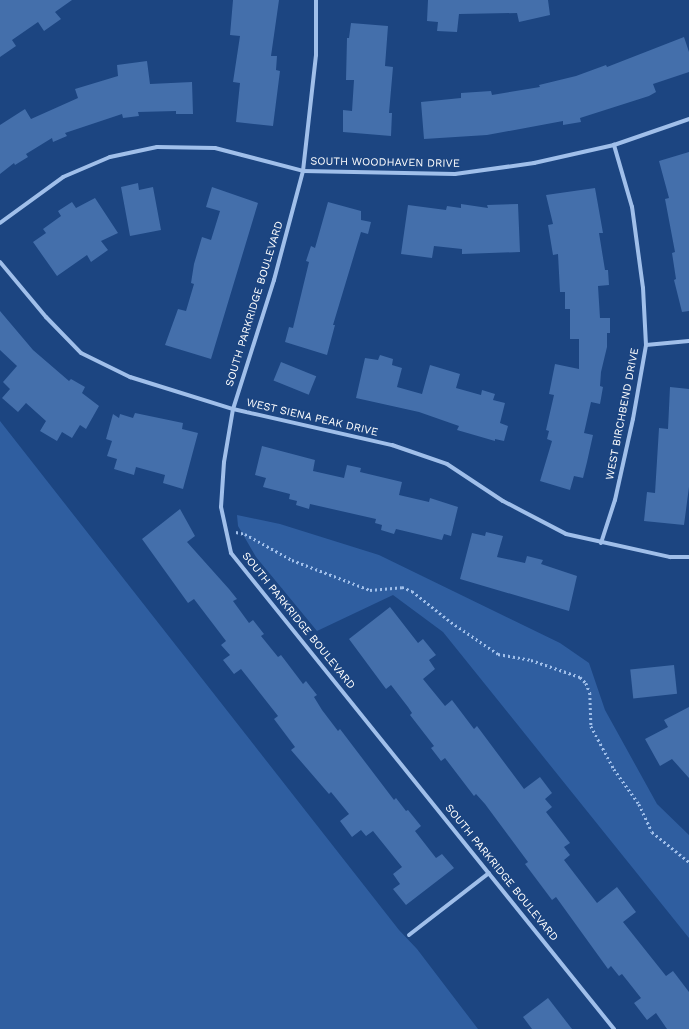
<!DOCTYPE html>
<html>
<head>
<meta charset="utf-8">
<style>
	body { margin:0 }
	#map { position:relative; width:689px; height:1029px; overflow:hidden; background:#1c4581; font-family:"Work Sans",sans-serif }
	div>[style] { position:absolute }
	.green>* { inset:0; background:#2f5ea0 }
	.building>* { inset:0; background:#446fab; transform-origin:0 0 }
	.path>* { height:2.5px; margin-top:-1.25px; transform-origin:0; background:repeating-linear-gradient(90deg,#a0bfea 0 2px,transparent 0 5px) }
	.minor>* { height:4px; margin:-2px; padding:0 2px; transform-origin:2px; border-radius:2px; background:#a0bfea }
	span { translate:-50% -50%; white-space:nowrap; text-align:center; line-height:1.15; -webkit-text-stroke:3px #1c4581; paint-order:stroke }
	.street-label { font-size:11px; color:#fff }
</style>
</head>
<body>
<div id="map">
	<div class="green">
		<div style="clip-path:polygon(0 421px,399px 930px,417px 949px,478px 1029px,0 1029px)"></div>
		<div style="clip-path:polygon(237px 515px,280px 524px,379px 555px,560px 643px,589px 663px,605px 710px,657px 804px,689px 835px,689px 938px,443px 632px,393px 595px,317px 631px,256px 557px,238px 526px)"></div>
	</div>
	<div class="building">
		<div style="clip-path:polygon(0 0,72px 0,55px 12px,61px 19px,44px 31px,38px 22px,12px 40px,16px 46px,0 57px)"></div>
		<div style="clip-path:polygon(233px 0,279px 0,271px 56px,277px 56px,276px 70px,280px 71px,273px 126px,236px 122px,240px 83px,233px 82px,240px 36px,230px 35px)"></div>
		<div style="clip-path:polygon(428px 0,548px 0,550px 15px,519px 22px,517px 13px,459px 14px,457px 32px,437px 31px,438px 22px,427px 21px)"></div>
		<div style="clip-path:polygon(351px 23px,388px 26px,385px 66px,393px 67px,389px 113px,392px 113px,391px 136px,343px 132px,343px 110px,352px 111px,354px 80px,346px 80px,347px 38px,349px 38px)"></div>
		<div style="clip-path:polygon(684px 37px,689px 52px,689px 72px,653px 84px,656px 92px,649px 96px,580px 118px,581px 122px,563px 125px,563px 121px,487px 135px,424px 139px,421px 102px,461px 98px,461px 93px,491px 91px,492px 95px,540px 87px,539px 85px,576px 76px,606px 65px,607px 67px)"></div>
		<div style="clip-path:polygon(147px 61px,150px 84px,192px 82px,193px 114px,176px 114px,176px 111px,138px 112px,139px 116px,123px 118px,122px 114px,65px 133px,67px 136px,53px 142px,52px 138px,26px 154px,28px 157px,15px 165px,14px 163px,0 174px,0 125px,25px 109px,31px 119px,78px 98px,75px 89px,118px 76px,117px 65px)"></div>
		<div style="clip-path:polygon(689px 152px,689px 311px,682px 312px,674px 280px,676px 279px,672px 253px,675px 252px,665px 199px,669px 198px,659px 161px)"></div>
		<div style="clip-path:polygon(138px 183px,139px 190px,153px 187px,161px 230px,130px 236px,121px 187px)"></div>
		<div style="clip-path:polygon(212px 187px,258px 203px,211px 359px,165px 345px,178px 309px,186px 311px,194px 284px,191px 283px,194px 264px,202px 237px,211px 240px,220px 211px,206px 207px)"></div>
		<div style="clip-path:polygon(595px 188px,603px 233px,599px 233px,605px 270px,608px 270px,609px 285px,598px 286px,600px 318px,610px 318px,610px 333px,607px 333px,607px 347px,601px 372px,600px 386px,603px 387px,600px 404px,591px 402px,584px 433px,593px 435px,587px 462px,583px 478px,574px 476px,570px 490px,540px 481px,552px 441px,547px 439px,549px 431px,546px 430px,554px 395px,549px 394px,555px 364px,579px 369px,579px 339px,570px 339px,570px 309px,565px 309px,565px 292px,560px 292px,558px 254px,553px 255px,548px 225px,553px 224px,546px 195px)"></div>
		<div style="clip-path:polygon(95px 198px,118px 233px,101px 241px,108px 250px,91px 262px,87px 255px,57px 276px,33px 242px,46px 233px,43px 229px,61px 216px,58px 211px,72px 202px,76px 208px)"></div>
		<div style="clip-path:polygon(328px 202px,361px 211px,361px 220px,371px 222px,368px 234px,361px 232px,333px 325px,335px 325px,327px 355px,285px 342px,289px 327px,293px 328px,309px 262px,306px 261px,311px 246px,315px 248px)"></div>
		<div style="clip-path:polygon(461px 204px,488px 208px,487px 205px,518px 204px,520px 252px,462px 254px,462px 249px,434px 246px,432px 258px,401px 254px,408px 205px,446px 210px,447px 206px,461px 208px)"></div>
		<div style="clip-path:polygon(0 311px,33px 350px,69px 381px,71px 379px,85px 387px,82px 393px,99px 406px,86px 429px,80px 425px,72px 438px,62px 432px,57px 441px,40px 431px,46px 421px,26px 403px,18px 412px,2px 398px,10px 389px,3px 382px,17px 366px,0 350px)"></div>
		<div style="clip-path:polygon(380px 355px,393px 359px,392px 365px,402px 368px,397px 387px,422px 394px,430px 365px,460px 374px,456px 388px,481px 395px,482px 390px,495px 394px,493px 400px,505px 403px,500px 423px,508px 426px,504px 441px,495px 439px,495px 441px,457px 430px,459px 426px,419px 412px,356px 398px,365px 358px,378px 360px)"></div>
		<div style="left:281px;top:362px;width:38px;height:20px;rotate:22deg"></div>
		<div style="clip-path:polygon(670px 387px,689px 389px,689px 487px,684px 525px,644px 521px,647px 492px,655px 493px,659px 428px,668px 429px)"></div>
		<div style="clip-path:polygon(135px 413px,183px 423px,182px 429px,198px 433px,183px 489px,163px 483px,165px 475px,136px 467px,134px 475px,114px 469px,117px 459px,107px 456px,112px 441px,106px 439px,113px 414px,119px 418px,120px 414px,133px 418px)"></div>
		<div style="clip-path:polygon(262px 446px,315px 460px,313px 471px,344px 478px,347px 465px,361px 468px,360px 472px,402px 482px,399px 495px,429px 502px,430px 498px,458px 507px,451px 536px,444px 534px,442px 540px,396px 529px,394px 534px,381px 530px,382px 525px,375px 523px,376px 519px,310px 504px,309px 509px,296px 505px,297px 501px,289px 499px,290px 494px,263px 487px,266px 478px,255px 475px)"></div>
		<div style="clip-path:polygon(180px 509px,195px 536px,187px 542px,229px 589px,237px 599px,233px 601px,249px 623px,253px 620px,264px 634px,261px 636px,278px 657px,281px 655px,303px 684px,306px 681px,317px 695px,314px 697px,322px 710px,338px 731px,340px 729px,394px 800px,396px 798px,406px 811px,408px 810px,421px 826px,415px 831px,436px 858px,442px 854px,454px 868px,406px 905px,393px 889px,400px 884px,393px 874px,402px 867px,373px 831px,366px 836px,361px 830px,352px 837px,340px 821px,349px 814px,331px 792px,329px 794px,291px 750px,295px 747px,274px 719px,278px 716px,241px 669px,234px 674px,223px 660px,230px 655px,221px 645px,226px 641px,194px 599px,188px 603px,142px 539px)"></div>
		<div style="clip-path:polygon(486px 532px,503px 536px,497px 557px,525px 563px,527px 556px,543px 560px,541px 564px,577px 576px,569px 611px,460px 579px,472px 533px,485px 536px)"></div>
		<div style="clip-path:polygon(390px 607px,418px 643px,423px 639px,436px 655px,429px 660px,435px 669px,423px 679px,445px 706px,452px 700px,474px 729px,477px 726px,524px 789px,540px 777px,552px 793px,545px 799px,552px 807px,546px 812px,570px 843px,564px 847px,570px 855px,564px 860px,597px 903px,617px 887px,636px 912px,623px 922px,666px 976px,673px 971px,689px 992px,689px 1029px,667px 1029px,656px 1013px,647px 1020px,634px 1003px,641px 998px,622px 974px,619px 976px,611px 966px,608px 969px,556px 897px,552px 900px,525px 864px,528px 862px,485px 804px,476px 794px,474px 796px,445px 758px,441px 761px,431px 748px,434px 746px,410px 715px,412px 713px,408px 707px,391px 685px,386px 689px,349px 639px)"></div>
		<div style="left:674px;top:665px;width:29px;height:44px;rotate:84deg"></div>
		<div style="clip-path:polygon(689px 707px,689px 778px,672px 759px,660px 766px,645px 739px,668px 727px,664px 720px)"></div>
		<div style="clip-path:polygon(548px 998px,572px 1029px,532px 1029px,523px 1017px)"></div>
	</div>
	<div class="path">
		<div style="left:236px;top:532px;width:9px;rotate:13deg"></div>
		<div style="left:245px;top:534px;width:54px;rotate:29deg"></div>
		<div style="left:292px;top:560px;width:84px;rotate:21deg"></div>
		<div style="left:370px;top:590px;width:32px;rotate:-5deg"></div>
		<div style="left:402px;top:587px;width:11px;rotate:22deg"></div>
		<div style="left:412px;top:591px;width:50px;rotate:38.5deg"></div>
		<div style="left:451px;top:622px;width:57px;rotate:34.2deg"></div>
		<div style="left:498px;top:654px;width:34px;rotate:10deg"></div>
		<div style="left:531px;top:660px;width:52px;rotate:19.1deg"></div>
		<div style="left:580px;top:677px;width:8px;rotate:45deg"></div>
		<div style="left:586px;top:683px;width:11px;rotate:68deg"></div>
		<div style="left:590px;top:693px;width:33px;rotate:88deg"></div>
		<div style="left:591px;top:726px;width:49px;rotate:61.9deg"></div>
		<div style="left:614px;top:769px;width:43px;rotate:54.5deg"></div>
		<div style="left:639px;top:804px;width:31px;rotate:65deg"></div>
		<div style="left:652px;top:832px;width:48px;rotate:39deg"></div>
	</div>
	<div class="minor">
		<div style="left:316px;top:0;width:55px;rotate:90deg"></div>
		<div style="left:316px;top:55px;width:117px;rotate:96.4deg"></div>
		<div style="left:303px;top:171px;width:113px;rotate:104.9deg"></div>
		<div style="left:274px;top:280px;width:135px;rotate:107.6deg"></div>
		<div style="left:233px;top:409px;width:54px;rotate:99.6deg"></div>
		<div style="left:224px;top:462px;width:45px;rotate:93.8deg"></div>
		<div style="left:221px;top:507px;width:47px;rotate:77.7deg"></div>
		<div style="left:231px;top:553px;width:611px;rotate:51.18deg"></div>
		<div style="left:0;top:223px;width:78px;rotate:-36.1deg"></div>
		<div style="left:63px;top:177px;width:51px;rotate:-23.1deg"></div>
		<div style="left:110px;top:157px;width:48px;rotate:-12deg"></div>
		<div style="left:157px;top:147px;width:58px;rotate:1deg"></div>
		<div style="left:215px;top:148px;width:91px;rotate:14.6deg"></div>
		<div style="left:303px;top:171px;width:152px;rotate:1.1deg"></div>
		<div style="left:455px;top:174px;width:80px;rotate:-7.9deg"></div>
		<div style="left:534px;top:163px;width:82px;rotate:-12.7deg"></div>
		<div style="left:614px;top:145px;width:79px;rotate:-19.1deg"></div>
		<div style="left:0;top:262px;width:72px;rotate:50.1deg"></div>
		<div style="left:46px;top:317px;width:50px;rotate:45.8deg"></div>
		<div style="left:81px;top:353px;width:55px;rotate:26.1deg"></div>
		<div style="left:130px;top:377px;width:108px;rotate:17.3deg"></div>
		<div style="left:233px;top:409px;width:163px;rotate:12.8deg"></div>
		<div style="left:392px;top:445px;width:58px;rotate:19.1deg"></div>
		<div style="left:447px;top:464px;width:67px;rotate:33.5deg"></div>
		<div style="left:503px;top:501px;width:71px;rotate:27.6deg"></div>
		<div style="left:566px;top:534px;width:107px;rotate:12.5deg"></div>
		<div style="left:670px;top:557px;width:19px"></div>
		<div style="left:646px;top:345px;width:43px;rotate:-5.3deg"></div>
		<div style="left:601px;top:543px;width:45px;rotate:-72deg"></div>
		<div style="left:615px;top:500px;width:83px;rotate:-77.5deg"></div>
		<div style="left:633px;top:419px;width:75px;rotate:-80deg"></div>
		<div style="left:646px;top:345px;width:57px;rotate:-93deg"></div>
		<div style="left:643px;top:288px;width:82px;rotate:-97.7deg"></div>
		<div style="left:632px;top:207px;width:65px;rotate:-106.2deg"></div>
		<div style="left:409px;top:935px;width:101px;rotate:-37.8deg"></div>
	</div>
	<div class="street-label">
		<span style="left:385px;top:163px;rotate:1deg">SOUTH WOODHAVEN DRIVE</span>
		<span style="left:255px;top:304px;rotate:-73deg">SOUTH PARKRIDGE BOULEVARD</span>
		<span style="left:623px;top:414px;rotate:-79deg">WEST BIRCHBEND DRIVE</span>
		<span style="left:312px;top:418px;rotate:13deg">WEST SIENA PEAK DRIVE</span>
		<span style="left:298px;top:621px;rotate:51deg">SOUTH PARKRIDGE BOULEVARD</span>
		<span style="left:501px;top:873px;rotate:51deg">SOUTH PARKRIDGE BOULEVARD</span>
	</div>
</div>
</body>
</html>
